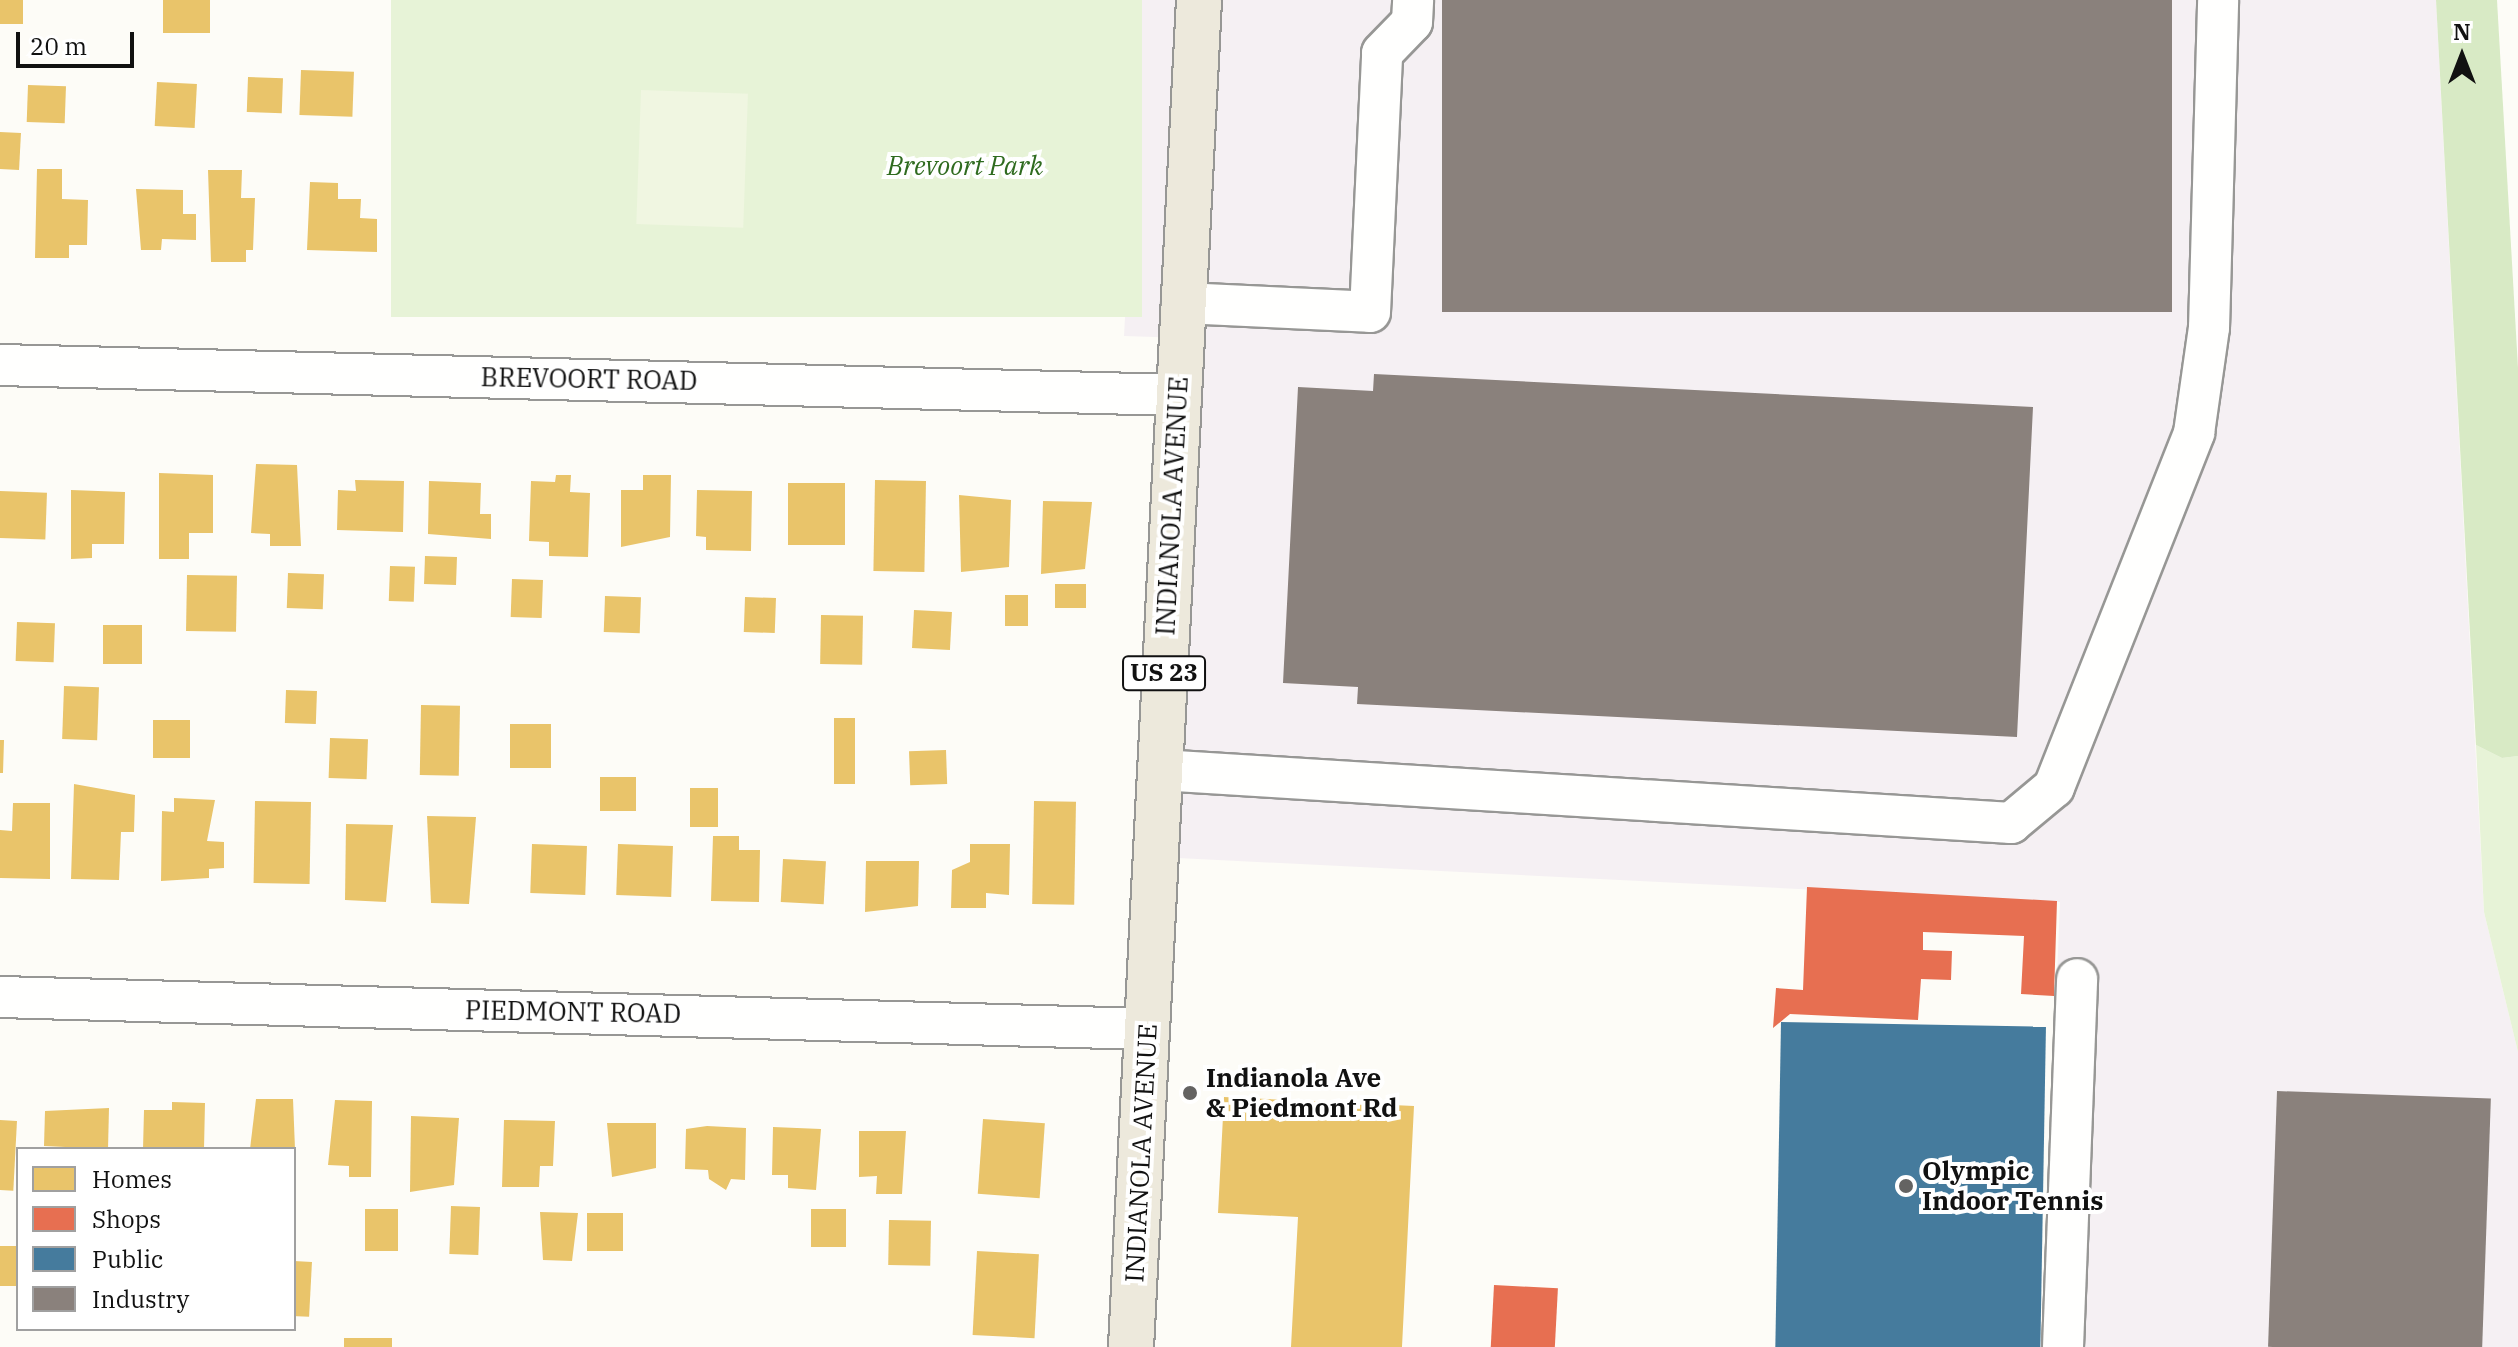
<!DOCTYPE html>
<html>
<head>
<meta charset="utf-8">
<style>
	body { margin:0 }
	#map { position:relative; width:2518px; height:1347px; overflow:hidden; background:#fdfcf7; font-family:"IBM Plex Serif",serif }
	div>[style] { position:absolute }
	.industrial>* { inset:0; background:#f5f0f3 }
	.green>* { inset:0; background:#e7f3d7; transform-origin:0 0 }
	.forest>* { inset:0; background:#d8eac5 }
	.pitch>* { inset:0; background:#f0f6e1; transform-origin:0 0 }
	.homes>* { inset:0; background:#e9c46a; transform-origin:0 0 }
	.shops>* { inset:0; background:#e76f51; transform-origin:0 0 }
	.public>* { inset:0; background:#457b9d; transform-origin:0 0 }
	.industry>* { inset:0; background:#8a817c; transform-origin:0 0 }
	.roads { filter:drop-shadow(2px 0 #979795) drop-shadow(-2px 0 #979795) drop-shadow(0 2px #979795) drop-shadow(0 -2px #979795) }
	.minor>* { height:40px; margin:-20px; padding:0 20px; transform-origin:20px; border-radius:20px; background:#fffffe }
	.major>* { height:44px; margin:-22px; padding:0 22px; transform-origin:22px; border-radius:22px; background:#ede9dc }
	.dots>* { width:22px; height:22px; translate:-50% -50%; box-sizing:border-box; border:4px solid #fff; border-radius:50% }
	span { translate:-50% -50%; white-space:nowrap; text-align:center; line-height:1.15; -webkit-text-stroke:8px #fff; paint-order:stroke }
	.shield-label span { padding:2px 6px; background:#fff; border:2px solid; border-radius:6px; -webkit-text-stroke-width:0 }
	.shield-label { font-size:24px; color:#111; font-weight:700 }
	.park-label { font-size:26px; color:#2f6b1f; font-style:italic }
	.street-label { font-size:26px; color:#111 }
	.poi-label { font-size:26px; color:#111; font-weight:700 }
	.left { translate:0 -50%; text-align:left }
	.legend { position:absolute; left:16px; top:1147px; width:280px; height:184px; box-sizing:border-box; background:#fff; border:2px solid #a0a0a0; margin:0; padding:10px 14px; list-style:none; font-size:24px; color:#111 }
	.legend li { display:flex; align-items:center; gap:16px; height:40px }
	.legend b { width:40px; border:2px solid #a0a0a0 }
	.north { position:absolute; left:2422px; top:16px; width:80px; height:80px; -webkit-text-stroke:6px #fff; paint-order:stroke; rotate:0deg; font-size:22px; font-weight:700; line-height:32px; text-align:center; color:#111 }
	.north::after { content:''; display:block; margin:auto; width:28px; height:36px; background:#111; clip-path:polygon(50% 0,100% 100%,50% 72%,0 100%) }
	.scale { position:absolute; left:16px; top:32px; width:118px; height:36px; box-sizing:border-box; border:4px solid #111; border-top:0; padding-left:10px; font-size:24px; line-height:28px; white-space:nowrap; color:#111; -webkit-text-stroke:6px #fff; paint-order:stroke }
</style>
</head>
<body>
<div id="map">
	<div class="industrial">
		<div style="clip-path:polygon(1142px 0,2436px 0,2484px 912px,2518px 1052px,2518px 1347px,2042px 1347px,2060px 902px,1158px 857px,1185px 338px,1124px 336px)"></div>
	</div>
	<div class="green">
		<div style="left:391px;top:0;width:751px;height:317px"></div>
		<div style="clip-path:polygon(2476px 745px,2502px 758px,2518px 756px,2518px 1052px,2484px 912px)"></div>
	</div>
	<div class="forest">
		<div style="clip-path:polygon(2436px 0,2497px 0,2518px 368px,2518px 756px,2502px 758px,2476px 745px)"></div>
	</div>
	<div class="pitch">
		<div style="left:641px;top:90px;width:107px;height:134px;rotate:2deg"></div>
	</div>
	<div class="homes">
		<div style="left:0;top:0;width:23px;height:24px"></div>
		<div style="left:163px;top:0;width:47px;height:33px"></div>
		<div style="left:301px;top:70px;width:53px;height:45px;rotate:2deg"></div>
		<div style="left:248px;top:77px;width:35px;height:35px;rotate:2deg"></div>
		<div style="left:157px;top:82px;width:40px;height:44px;rotate:3deg"></div>
		<div style="left:28px;top:85px;width:38px;height:37px;rotate:2deg"></div>
		<div style="left:0;top:132px;width:21px;height:37px;rotate:3deg"></div>
		<div style="clip-path:polygon(37px 169px,62px 169px,62px 199px,88px 200px,87px 245px,69px 245px,69px 258px,35px 258px)"></div>
		<div style="clip-path:polygon(208px 170px,242px 170px,241px 198px,255px 198px,253px 250px,246px 250px,246px 262px,211px 262px)"></div>
		<div style="clip-path:polygon(310px 182px,338px 183px,338px 199px,361px 199px,360px 218px,377px 219px,377px 252px,307px 250px)"></div>
		<div style="clip-path:polygon(136px 189px,183px 190px,183px 214px,196px 214px,196px 240px,162px 239px,161px 250px,141px 250px)"></div>
		<div style="clip-path:polygon(256px 464px,297px 465px,301px 546px,270px 546px,270px 534px,251px 533px)"></div>
		<div style="clip-path:polygon(159px 473px,213px 475px,213px 533px,189px 533px,189px 559px,159px 559px)"></div>
		<div style="clip-path:polygon(556px 475px,571px 475px,570px 492px,590px 493px,588px 557px,549px 556px,549px 542px,529px 541px,531px 481px,555px 482px)"></div>
		<div style="clip-path:polygon(643px 475px,671px 475px,670px 537px,621px 547px,621px 490px,643px 490px)"></div>
		<div style="clip-path:polygon(355px 480px,404px 481px,403px 532px,337px 530px,338px 490px,356px 491px)"></div>
		<div style="left:875px;top:480px;width:51px;height:91px;rotate:1deg"></div>
		<div style="clip-path:polygon(429px 481px,481px 483px,480px 514px,491px 514px,491px 539px,428px 534px)"></div>
		<div style="left:788px;top:483px;width:57px;height:62px"></div>
		<div style="clip-path:polygon(71px 490px,125px 492px,124px 544px,92px 544px,92px 558px,71px 559px)"></div>
		<div style="clip-path:polygon(697px 490px,752px 491px,751px 551px,706px 550px,706px 537px,696px 536px)"></div>
		<div style="left:0;top:491px;width:47px;height:47px;rotate:2deg"></div>
		<div style="clip-path:polygon(959px 495px,1011px 500px,1009px 567px,961px 572px)"></div>
		<div style="clip-path:polygon(1043px 501px,1092px 502px,1085px 569px,1041px 574px)"></div>
		<div style="left:425px;top:556px;width:32px;height:28px;rotate:2deg"></div>
		<div style="left:390px;top:566px;width:25px;height:35px;rotate:2deg"></div>
		<div style="left:288px;top:573px;width:36px;height:35px;rotate:2deg"></div>
		<div style="left:187px;top:575px;width:50px;height:56px;rotate:1deg"></div>
		<div style="left:512px;top:579px;width:31px;height:38px;rotate:2deg"></div>
		<div style="left:1055px;top:584px;width:31px;height:24px"></div>
		<div style="left:1005px;top:595px;width:23px;height:31px"></div>
		<div style="left:605px;top:596px;width:36px;height:36px;rotate:2deg"></div>
		<div style="left:745px;top:597px;width:31px;height:35px;rotate:2deg"></div>
		<div style="left:914px;top:610px;width:38px;height:38px;rotate:3deg"></div>
		<div style="left:821px;top:615px;width:42px;height:49px;rotate:1deg"></div>
		<div style="left:17px;top:622px;width:38px;height:39px;rotate:2deg"></div>
		<div style="left:103px;top:625px;width:39px;height:39px"></div>
		<div style="left:64px;top:686px;width:35px;height:53px;rotate:2deg"></div>
		<div style="left:286px;top:690px;width:31px;height:33px;rotate:2deg"></div>
		<div style="left:421px;top:705px;width:39px;height:70px;rotate:1deg"></div>
		<div style="left:834px;top:718px;width:21px;height:66px"></div>
		<div style="left:153px;top:720px;width:37px;height:38px"></div>
		<div style="left:510px;top:724px;width:41px;height:44px"></div>
		<div style="left:330px;top:738px;width:38px;height:40px;rotate:2deg"></div>
		<div style="clip-path:polygon(0 740px,4px 740px,3px 773px,0 773px)"></div>
		<div style="left:946px;top:750px;width:34px;height:37px;rotate:88deg"></div>
		<div style="left:600px;top:777px;width:36px;height:34px"></div>
		<div style="clip-path:polygon(74px 784px,135px 795px,134px 832px,121px 832px,119px 880px,71px 879px)"></div>
		<div style="left:690px;top:788px;width:28px;height:39px"></div>
		<div style="clip-path:polygon(174px 798px,215px 800px,207px 841px,224px 842px,224px 868px,209px 869px,209px 878px,161px 881px,162px 811px,174px 812px)"></div>
		<div style="left:255px;top:801px;width:56px;height:82px;rotate:1deg"></div>
		<div style="left:1034px;top:801px;width:42px;height:103px;rotate:1deg"></div>
		<div style="clip-path:polygon(13px 803px,50px 803px,50px 879px,0 878px,0 830px,12px 831px)"></div>
		<div style="clip-path:polygon(427px 816px,476px 817px,469px 904px,431px 903px)"></div>
		<div style="clip-path:polygon(346px 824px,393px 825px,386px 902px,345px 900px)"></div>
		<div style="clip-path:polygon(713px 836px,739px 836px,739px 850px,760px 850px,759px 902px,711px 901px)"></div>
		<div style="left:532px;top:844px;width:55px;height:49px;rotate:2deg"></div>
		<div style="left:618px;top:844px;width:55px;height:51px;rotate:2deg"></div>
		<div style="clip-path:polygon(970px 844px,1010px 844px,1009px 895px,986px 893px,986px 908px,951px 908px,952px 870px,970px 862px)"></div>
		<div style="left:783px;top:859px;width:43px;height:43px;rotate:3deg"></div>
		<div style="clip-path:polygon(866px 861px,919px 861px,918px 906px,865px 912px)"></div>
		<div style="clip-path:polygon(1224px 1097px,1414px 1106px,1402px 1347px,1291px 1347px,1298px 1217px,1218px 1213px)"></div>
		<div style="clip-path:polygon(256px 1099px,293px 1099px,295px 1149px,250px 1149px)"></div>
		<div style="clip-path:polygon(335px 1100px,372px 1101px,371px 1177px,349px 1177px,349px 1166px,328px 1165px)"></div>
		<div style="clip-path:polygon(172px 1102px,205px 1103px,204px 1149px,143px 1149px,144px 1110px,172px 1110px)"></div>
		<div style="clip-path:polygon(109px 1108px,108px 1149px,44px 1146px,45px 1111px)"></div>
		<div style="clip-path:polygon(411px 1116px,459px 1118px,454px 1185px,410px 1192px)"></div>
		<div style="left:983px;top:1119px;width:62px;height:75px;rotate:4deg"></div>
		<div style="left:0;top:1120px;width:17px;height:70px;rotate:3deg"></div>
		<div style="clip-path:polygon(504px 1120px,555px 1121px,553px 1166px,540px 1166px,539px 1187px,502px 1187px)"></div>
		<div style="clip-path:polygon(607px 1123px,656px 1123px,656px 1168px,612px 1177px)"></div>
		<div style="clip-path:polygon(707px 1126px,746px 1128px,745px 1180px,731px 1179px,726px 1190px,709px 1179px,708px 1170px,685px 1169px,686px 1129px)"></div>
		<div style="clip-path:polygon(773px 1127px,821px 1129px,816px 1190px,788px 1188px,788px 1175px,772px 1175px)"></div>
		<div style="clip-path:polygon(859px 1131px,906px 1131px,902px 1194px,876px 1194px,877px 1176px,859px 1177px)"></div>
		<div style="left:451px;top:1206px;width:29px;height:48px;rotate:2deg"></div>
		<div style="left:398px;top:1209px;width:42px;height:33px;rotate:90deg"></div>
		<div style="left:811px;top:1209px;width:35px;height:38px"></div>
		<div style="clip-path:polygon(540px 1212px,578px 1213px,572px 1261px,543px 1260px)"></div>
		<div style="left:587px;top:1213px;width:36px;height:38px"></div>
		<div style="left:889px;top:1220px;width:42px;height:45px;rotate:1deg"></div>
		<div style="left:0;top:1246px;width:18px;height:40px"></div>
		<div style="left:977px;top:1251px;width:62px;height:84px;rotate:3deg"></div>
		<div style="left:294px;top:1261px;width:18px;height:55px;rotate:3deg"></div>
		<div style="left:344px;top:1338px;width:48px;height:9px"></div>
	</div>
	<div class="shops">
		<div style="clip-path:polygon(1807px 887px,2057px 901px,2054px 996px,2021px 994px,2024px 936px,1923px 932px,1923px 950px,1952px 951px,1951px 980px,1921px 979px,1918px 1020px,1790px 1014px,1773px 1028px,1776px 988px,1803px 990px)"></div>
		<div style="left:1494px;top:1285px;width:64px;height:62px;rotate:3deg"></div>
	</div>
	<div class="public">
		<div style="left:1781px;top:1022px;width:265px;height:325px;rotate:1deg"></div>
	</div>
	<div class="industry">
		<div style="left:1442px;top:0;width:730px;height:312px"></div>
		<div style="clip-path:polygon(1374px 374px,2033px 407px,2017px 737px,1357px 704px,1358px 687px,1283px 683px,1298px 387px,1373px 391px)"></div>
		<div style="left:2277px;top:1091px;width:214px;height:256px;rotate:2deg"></div>
	</div>
	<div class="roads">
		<div class="minor">
			<div style="left:1182px;top:303px;width:188px;rotate:2.7deg"></div>
			<div style="left:1370px;top:312px;width:259px;rotate:-87.3deg"></div>
			<div style="left:1382px;top:53px;width:43px;rotate:-45.9deg"></div>
			<div style="left:1412px;top:22px;width:22px;rotate:-87deg"></div>
			<div style="left:0;top:365px;width:1177px;rotate:1.46deg"></div>
			<div style="left:1160px;top:770px;width:853px;rotate:3.56deg"></div>
			<div style="left:2011px;top:823px;width:56px;rotate:-39.9deg"></div>
			<div style="left:2054px;top:787px;width:381px;rotate:-68.4deg"></div>
			<div style="left:2194px;top:433px;width:106px;rotate:-81.9deg"></div>
			<div style="left:2209px;top:328px;width:328px;rotate:-88.4deg"></div>
			<div style="left:0;top:997px;width:1147px;rotate:1.6deg"></div>
			<div style="left:2063px;top:1347px;width:368px;rotate:-87.8deg"></div>
		</div>
		<div class="major">
			<div style="left:1131px;top:1347px;width:1349px;rotate:-87.11deg"></div>
		</div>
	</div>
	<div class="dots">
		<div style="left:1190px;top:1093px;background:#646362"></div>
		<div style="left:1906px;top:1186px;background:#646362"></div>
	</div>
	<div class="shield-label">
		<span style="left:1164px;top:673px">US 23</span>
	</div>
	<div class="park-label">
		<span style="left:965px;top:166px">Brevoort Park</span>
	</div>
	<div class="street-label">
		<span style="left:589px;top:379px;rotate:1deg">BREVOORT ROAD</span>
		<span style="left:1172px;top:506px;rotate:-87deg">INDIANOLA AVENUE</span>
		<span style="left:573px;top:1012px;rotate:1deg">PIEDMONT ROAD</span>
		<span style="left:1141px;top:1153px;rotate:-87deg">INDIANOLA AVENUE</span>
	</div>
	<div class="poi-label">
		<span class="left" style="left:1206px;top:1093px">Indianola Ave<br>&amp; Piedmont Rd</span>
		<span class="left" style="left:1922px;top:1186px">Olympic<br>Indoor Tennis</span>
	</div>
	<ul class="legend">
	<li><b style="height:22px;background:#e9c46a"></b>Homes</li>
	<li><b style="height:22px;background:#e76f51"></b>Shops</li>
	<li><b style="height:22px;background:#457b9d"></b>Public</li>
	<li><b style="height:22px;background:#8a817c"></b>Industry</li>
	</ul>
	<div class="north">N</div>
	<div class="scale">20 m</div>
</div>
</body>
</html>
